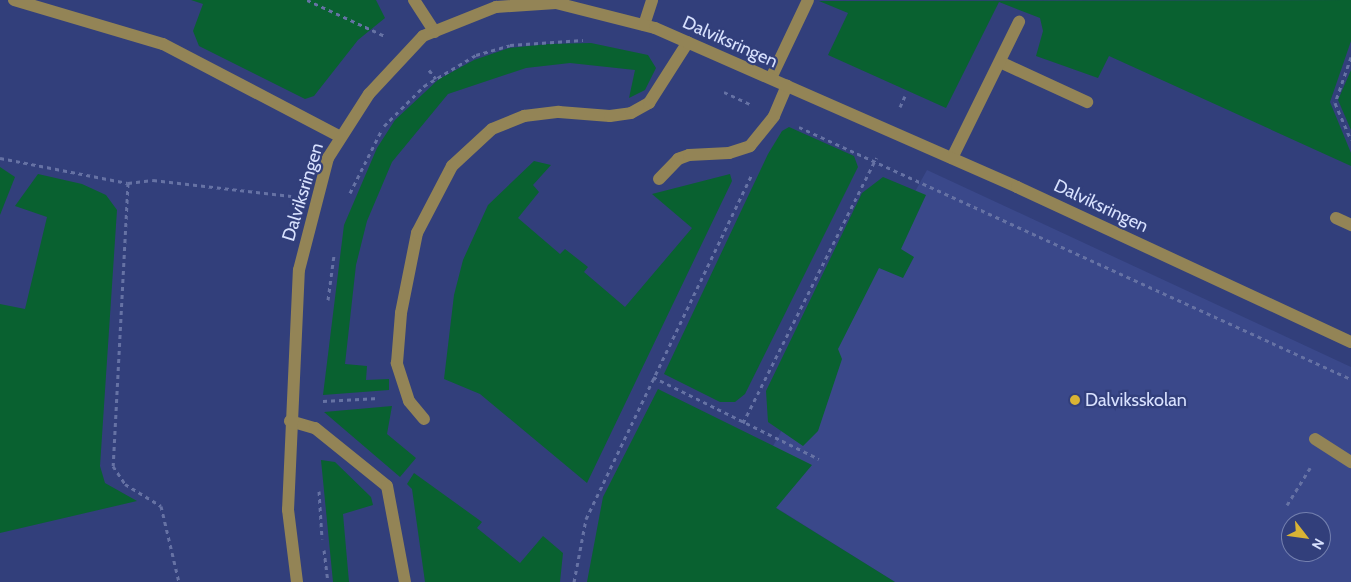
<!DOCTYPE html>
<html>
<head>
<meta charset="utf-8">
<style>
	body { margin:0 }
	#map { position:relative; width:1351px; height:582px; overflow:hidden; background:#323f7b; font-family:Cabin,sans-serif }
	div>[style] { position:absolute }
	.built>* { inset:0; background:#3a488a }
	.green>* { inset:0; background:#096130 }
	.path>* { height:3px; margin-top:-1.5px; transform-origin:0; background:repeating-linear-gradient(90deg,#6672a4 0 4px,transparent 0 8px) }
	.minor>* { height:12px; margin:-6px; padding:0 6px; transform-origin:6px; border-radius:6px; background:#938456 }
	.dots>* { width:14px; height:14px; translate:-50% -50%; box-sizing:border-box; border:2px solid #323f7b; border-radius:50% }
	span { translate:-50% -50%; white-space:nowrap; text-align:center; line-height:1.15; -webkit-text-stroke:4.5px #323f7b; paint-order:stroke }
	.street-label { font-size:18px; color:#d8e1fe }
	.poi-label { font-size:18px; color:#d8e1fe }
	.left { translate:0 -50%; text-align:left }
	.north { position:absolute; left:1281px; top:512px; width:50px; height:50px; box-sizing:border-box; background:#323f7b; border:1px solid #7480af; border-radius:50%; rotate:120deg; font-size:14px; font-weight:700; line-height:20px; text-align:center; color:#d8e1fe }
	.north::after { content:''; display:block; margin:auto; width:18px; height:22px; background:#d9b334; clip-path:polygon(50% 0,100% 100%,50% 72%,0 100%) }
</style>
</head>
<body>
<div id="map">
	<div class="built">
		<div style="clip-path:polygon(evenodd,927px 170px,1351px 367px,1351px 582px,895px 582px,756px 495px,773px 446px,927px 170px,1291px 522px,1321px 522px,1321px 552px,1291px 552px,1291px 522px)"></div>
	</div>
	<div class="green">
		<div style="clip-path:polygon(191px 0,376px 0,385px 18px,358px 40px,314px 96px,305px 99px,199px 46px,193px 31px,203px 4px)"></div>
		<div style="clip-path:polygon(1351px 0,1351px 41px,1330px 102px,1351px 153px,1351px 166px,1109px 56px,1098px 78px,1036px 56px,1043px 31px,1040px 18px,999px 2px,946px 108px,828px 55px,848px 13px,819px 1px)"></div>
		<div style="clip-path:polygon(548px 44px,591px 43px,648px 55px,656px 68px,645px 90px,629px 98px,635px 70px,570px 63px,526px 68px,448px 94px,392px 162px,367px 221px,356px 265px,345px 364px,367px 366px,366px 380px,389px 379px,389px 390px,323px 395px,344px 225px,377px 148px,395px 120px,439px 79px,474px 60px,509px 48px)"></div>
		<div style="clip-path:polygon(1351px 70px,1351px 130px,1338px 100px)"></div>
		<div style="clip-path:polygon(789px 127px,854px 156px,858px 167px,745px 394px,735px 402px,720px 402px,664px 374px,768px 154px,782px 131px)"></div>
		<div style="clip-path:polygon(534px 161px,551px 165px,533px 185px,539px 192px,518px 218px,560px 254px,565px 249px,588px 267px,584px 272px,625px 307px,692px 228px,652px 194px,730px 174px,732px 181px,587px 483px,480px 394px,444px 379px,454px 295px,463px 260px,488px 205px)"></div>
		<div style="clip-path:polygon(0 167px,15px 177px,0 215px)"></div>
		<div style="clip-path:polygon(38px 174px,82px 184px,106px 195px,117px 210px,100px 466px,105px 483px,137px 501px,0 533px,0 304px,25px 309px,47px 217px,15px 206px)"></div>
		<div style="clip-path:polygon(883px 177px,926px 195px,901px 249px,914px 257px,903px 278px,879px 268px,838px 349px,842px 359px,818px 431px,803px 446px,768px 422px,766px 391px,862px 193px)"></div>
		<div style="clip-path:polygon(658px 389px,812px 465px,776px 508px,895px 582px,587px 582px,603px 497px)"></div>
		<div style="clip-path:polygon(392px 406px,387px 434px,416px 458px,400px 477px,324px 412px)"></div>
		<div style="clip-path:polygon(321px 460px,335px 462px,371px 497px,373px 505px,343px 514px,349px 582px,333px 582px)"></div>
		<div style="clip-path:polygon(414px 473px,482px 522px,477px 528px,520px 563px,543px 536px,563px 553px,560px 582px,425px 582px,412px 489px,407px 484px)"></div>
	</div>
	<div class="path">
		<div style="left:307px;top:0;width:86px;rotate:24.8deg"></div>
		<div style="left:1351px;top:57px;width:49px;rotate:109.2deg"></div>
		<div style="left:1335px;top:103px;width:40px;rotate:66.6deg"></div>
		<div style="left:429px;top:70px;width:11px;rotate:52deg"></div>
		<div style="left:724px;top:92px;width:29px;rotate:25deg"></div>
		<div style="left:900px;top:107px;width:12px;rotate:-66deg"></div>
		<div style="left:384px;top:126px;width:57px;rotate:-45deg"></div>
		<div style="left:424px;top:86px;width:61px;rotate:-30.8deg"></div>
		<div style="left:476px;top:55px;width:35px;rotate:-16deg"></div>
		<div style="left:510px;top:45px;width:73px;rotate:-3.9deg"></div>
		<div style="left:799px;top:127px;width:607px;rotate:24.54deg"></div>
		<div style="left:0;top:158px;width:130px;rotate:11.1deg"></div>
		<div style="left:128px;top:183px;width:283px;rotate:93deg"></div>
		<div style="left:113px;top:466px;width:22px;rotate:56deg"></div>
		<div style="left:125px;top:484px;width:42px;rotate:31.4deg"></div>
		<div style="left:161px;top:506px;width:78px;rotate:76.7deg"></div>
		<div style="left:128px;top:183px;width:25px;rotate:-7deg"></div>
		<div style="left:153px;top:180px;width:139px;rotate:6.6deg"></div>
		<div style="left:350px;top:193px;width:69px;rotate:-63.4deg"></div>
		<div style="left:328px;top:300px;width:45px;rotate:-82.4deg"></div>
		<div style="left:653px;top:377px;width:185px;rotate:26.3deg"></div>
		<div style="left:323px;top:401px;width:56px;rotate:-3.1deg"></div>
		<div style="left:743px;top:423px;width:297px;rotate:-63.3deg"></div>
		<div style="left:319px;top:491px;width:48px;rotate:86.4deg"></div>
		<div style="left:1287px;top:505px;width:44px;rotate:-58.1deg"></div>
		<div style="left:324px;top:550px;width:32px;rotate:83deg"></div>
		<div style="left:574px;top:582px;width:64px;rotate:-79.2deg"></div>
		<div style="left:586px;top:519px;width:381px;rotate:-64.3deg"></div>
	</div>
	<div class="minor">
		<div style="left:14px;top:0;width:155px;rotate:16.5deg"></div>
		<div style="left:163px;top:44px;width:199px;rotate:27.6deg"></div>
		<div style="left:414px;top:0;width:38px;rotate:57deg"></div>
		<div style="left:644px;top:25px;width:26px;rotate:-72deg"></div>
		<div style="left:1000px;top:62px;width:96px;rotate:24.7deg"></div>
		<div style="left:771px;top:78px;width:86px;rotate:-64.6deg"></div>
		<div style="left:952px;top:158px;width:152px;rotate:-63.8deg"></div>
		<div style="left:659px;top:179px;width:28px;rotate:-46deg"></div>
		<div style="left:678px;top:159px;width:12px;rotate:-20deg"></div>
		<div style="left:689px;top:155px;width:40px;rotate:-2.9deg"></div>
		<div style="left:729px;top:153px;width:22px;rotate:-18deg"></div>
		<div style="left:750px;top:146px;width:38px;rotate:-51deg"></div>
		<div style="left:774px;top:116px;width:33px;rotate:-67deg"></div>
		<div style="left:1336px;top:218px;width:17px;rotate:25deg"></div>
		<div style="left:424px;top:419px;width:23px;rotate:-130deg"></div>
		<div style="left:409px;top:401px;width:40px;rotate:-108deg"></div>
		<div style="left:397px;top:363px;width:50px;rotate:-85.4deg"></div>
		<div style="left:401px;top:313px;width:82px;rotate:-78.7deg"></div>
		<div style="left:417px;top:233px;width:76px;rotate:-62.4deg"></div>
		<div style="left:452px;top:166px;width:54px;rotate:-42.8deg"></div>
		<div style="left:492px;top:129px;width:35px;rotate:-22deg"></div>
		<div style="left:524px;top:116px;width:35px;rotate:-7deg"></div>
		<div style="left:559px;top:112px;width:51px;rotate:4.5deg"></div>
		<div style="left:610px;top:116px;width:21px;rotate:-8deg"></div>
		<div style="left:631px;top:113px;width:21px;rotate:-29deg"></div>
		<div style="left:649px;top:103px;width:72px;rotate:-57.4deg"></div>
		<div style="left:290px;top:421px;width:26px;rotate:16deg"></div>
		<div style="left:315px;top:428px;width:92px;rotate:38.9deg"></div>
		<div style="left:387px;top:486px;width:98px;rotate:79.4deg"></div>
		<div style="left:1315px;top:439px;width:43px;rotate:32.6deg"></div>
		<div style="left:297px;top:582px;width:73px;rotate:-97.1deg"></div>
		<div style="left:288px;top:510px;width:240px;rotate:-87.4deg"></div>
		<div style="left:299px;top:270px;width:116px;rotate:-75.5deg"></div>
		<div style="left:328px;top:158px;width:76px;rotate:-57.4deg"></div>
		<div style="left:369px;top:94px;width:79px;rotate:-47deg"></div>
		<div style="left:423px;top:36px;width:79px;rotate:-21.7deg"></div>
		<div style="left:496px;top:7px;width:60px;rotate:-3.8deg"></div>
		<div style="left:556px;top:3px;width:102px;rotate:14.2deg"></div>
		<div style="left:655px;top:28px;width:395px;rotate:23.7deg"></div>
		<div style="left:1017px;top:187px;width:368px;rotate:24.9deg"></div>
	</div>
	<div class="dots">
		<div style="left:1075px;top:400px;background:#d9b334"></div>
	</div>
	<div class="street-label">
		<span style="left:730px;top:42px;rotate:24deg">Dalviksringen</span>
		<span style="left:303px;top:192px;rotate:-73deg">Dalviksringen</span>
		<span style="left:1101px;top:206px;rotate:25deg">Dalviksringen</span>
	</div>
	<div class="poi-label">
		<span class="left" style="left:1085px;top:400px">Dalviksskolan</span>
	</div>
	<div class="north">N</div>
</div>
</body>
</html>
